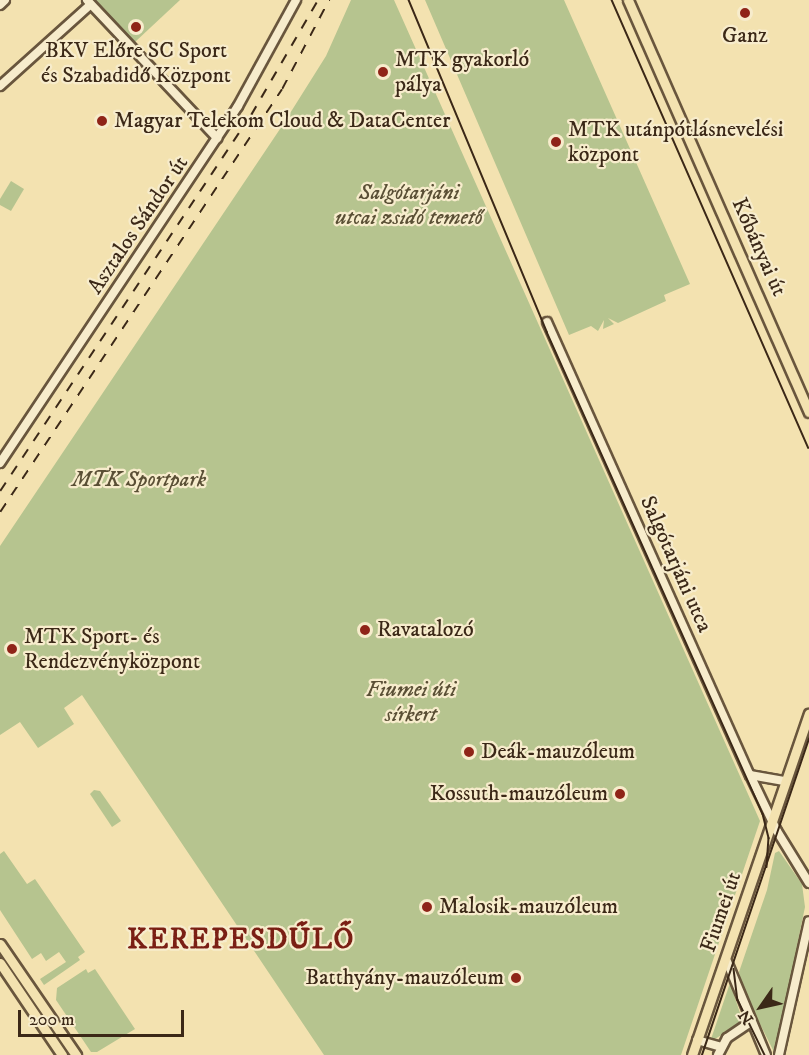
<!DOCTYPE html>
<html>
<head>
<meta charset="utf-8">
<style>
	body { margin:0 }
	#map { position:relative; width:809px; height:1055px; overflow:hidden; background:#f3e2b0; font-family:"IM FELL DW Pica",serif }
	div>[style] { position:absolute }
	.green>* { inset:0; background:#b6c48f }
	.roads { filter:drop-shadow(2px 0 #69563d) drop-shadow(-2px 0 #69563d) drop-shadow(0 2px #69563d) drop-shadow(0 -2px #69563d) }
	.minor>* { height:8px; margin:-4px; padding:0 4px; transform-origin:4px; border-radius:4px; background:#f7eccc }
	.major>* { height:9px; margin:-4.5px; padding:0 4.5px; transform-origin:4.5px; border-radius:4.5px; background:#f3e2b0 }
	.tram>* { height:1.5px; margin:-0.75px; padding:0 0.75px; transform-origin:0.75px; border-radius:0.75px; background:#3b2817 }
	.rail>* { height:1.5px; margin-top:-0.75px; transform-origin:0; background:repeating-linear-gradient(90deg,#3b2817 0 10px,transparent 0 20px) }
	.dots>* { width:16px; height:16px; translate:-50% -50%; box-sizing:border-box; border:3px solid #f7eccc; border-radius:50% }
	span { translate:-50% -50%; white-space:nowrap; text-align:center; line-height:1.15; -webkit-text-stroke:4.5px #f7eccc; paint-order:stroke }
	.poi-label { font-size:22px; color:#3b2817 }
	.left { translate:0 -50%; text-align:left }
	.right { translate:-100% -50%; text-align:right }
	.park-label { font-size:22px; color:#5a4f35; font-style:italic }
	.street-label { font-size:22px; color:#3b2817 }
	.district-label { font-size:28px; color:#7a1f14; font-weight:700; letter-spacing:1.5px }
	.north { position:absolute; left:731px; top:977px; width:60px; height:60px; -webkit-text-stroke:4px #f7eccc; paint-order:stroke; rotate:236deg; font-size:16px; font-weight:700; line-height:24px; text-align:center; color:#3b2817 }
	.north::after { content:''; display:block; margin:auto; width:21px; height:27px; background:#3b2817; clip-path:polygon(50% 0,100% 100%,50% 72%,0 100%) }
	.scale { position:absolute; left:18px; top:1010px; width:166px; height:27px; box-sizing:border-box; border:3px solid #3b2817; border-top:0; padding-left:8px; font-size:18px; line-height:21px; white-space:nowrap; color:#3b2817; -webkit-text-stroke:4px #f7eccc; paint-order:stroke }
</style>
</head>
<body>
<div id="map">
	<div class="green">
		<div style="clip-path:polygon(95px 0,180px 0,135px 42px)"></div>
		<div style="clip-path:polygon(351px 0,394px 0,760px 821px,681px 1055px,324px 1055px,82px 695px,64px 708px,74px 724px,38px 748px,20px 722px,0 735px,0 546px,282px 126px,326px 56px)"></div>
		<div style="clip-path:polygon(425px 0,564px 0,690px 284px,664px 295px,666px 301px,618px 323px,608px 318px,614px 324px,603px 329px,604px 320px,598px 331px,591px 326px,569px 335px)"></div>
		<div style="clip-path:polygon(11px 181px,24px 189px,11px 211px,0 205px,0 199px)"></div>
		<div style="clip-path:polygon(94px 790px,100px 791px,121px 821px,112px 827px,90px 794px)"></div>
		<div style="clip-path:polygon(4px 851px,27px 884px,35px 879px,85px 952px,78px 957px,80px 960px,44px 985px,40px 979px,66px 962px,59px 952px,46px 961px,41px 953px,32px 959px,0 910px,0 854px)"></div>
		<div style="clip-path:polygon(779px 851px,802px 884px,805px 907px,775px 1054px,742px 988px,739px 972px,767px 890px,775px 853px)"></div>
		<div style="clip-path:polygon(86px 969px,88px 973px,95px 969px,135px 1029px,97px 1052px,91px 1052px,56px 1000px,57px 988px)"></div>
		<div style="clip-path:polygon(730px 983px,743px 1022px,710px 1042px)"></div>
	</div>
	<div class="roads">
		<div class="minor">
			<div style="left:87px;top:0;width:190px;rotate:46.7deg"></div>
			<div style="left:0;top:5px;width:7px;rotate:-45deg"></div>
			<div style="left:0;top:86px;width:122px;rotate:-42deg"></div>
			<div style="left:547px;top:322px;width:496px;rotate:65.9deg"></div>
			<div style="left:750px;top:775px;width:62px;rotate:64.3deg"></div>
			<div style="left:777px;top:831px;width:61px;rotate:58.4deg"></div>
			<div style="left:0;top:463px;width:429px;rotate:-56.3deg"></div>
			<div style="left:238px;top:106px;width:121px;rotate:-61.3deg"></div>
			<div style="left:750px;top:775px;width:36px;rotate:10deg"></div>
			<div style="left:726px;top:959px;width:104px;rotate:67.4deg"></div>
			<div style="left:697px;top:1040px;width:25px;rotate:16deg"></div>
			<div style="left:718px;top:1055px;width:19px;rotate:-62deg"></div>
			<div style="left:727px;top:1038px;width:27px;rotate:-34deg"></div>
			<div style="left:779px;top:1055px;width:137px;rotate:-77.4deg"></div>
		</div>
		<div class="major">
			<div style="left:628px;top:0;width:450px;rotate:66.3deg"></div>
			<div style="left:0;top:944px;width:135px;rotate:55.6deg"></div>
			<div style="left:0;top:963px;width:111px;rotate:56deg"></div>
			<div style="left:692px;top:1055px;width:361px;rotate:-71.1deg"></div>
		</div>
	</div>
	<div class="tram">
		<div style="left:409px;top:0;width:360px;rotate:67.4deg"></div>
		<div style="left:547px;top:332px;width:528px;rotate:65.86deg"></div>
		<div style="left:763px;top:814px;width:25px;rotate:76deg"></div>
		<div style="left:769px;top:838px;width:29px;rotate:94deg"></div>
		<div style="left:612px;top:0;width:489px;rotate:66.3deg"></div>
		<div style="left:734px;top:969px;width:31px;rotate:83deg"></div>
		<div style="left:738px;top:1000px;width:61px;rotate:63.9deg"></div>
		<div style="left:702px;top:1055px;width:334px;rotate:-71.3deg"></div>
	</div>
	<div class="rail">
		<div style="left:0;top:491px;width:452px;rotate:-56.3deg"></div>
		<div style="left:251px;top:115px;width:133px;rotate:-59.8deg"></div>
		<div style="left:0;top:512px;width:508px;rotate:-56.31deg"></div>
		<div style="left:282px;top:89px;width:101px;rotate:-62.2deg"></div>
	</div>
	<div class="dots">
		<div style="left:745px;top:13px;background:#8f2418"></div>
		<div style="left:136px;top:27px;background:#8f2418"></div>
		<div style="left:383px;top:72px;background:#8f2418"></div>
		<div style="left:102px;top:121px;background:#8f2418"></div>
		<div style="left:556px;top:142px;background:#8f2418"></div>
		<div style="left:365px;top:630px;background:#8f2418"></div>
		<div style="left:12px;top:649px;background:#8f2418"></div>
		<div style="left:469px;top:752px;background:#8f2418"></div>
		<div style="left:620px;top:794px;background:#8f2418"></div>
		<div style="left:427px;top:907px;background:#8f2418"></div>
		<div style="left:516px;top:978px;background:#8f2418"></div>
	</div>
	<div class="poi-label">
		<span style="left:745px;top:36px">Ganz</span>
		<span style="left:136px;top:63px">BKV Előre SC Sport<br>és Szabadidő Központ</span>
		<span class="left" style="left:395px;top:72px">MTK gyakorló<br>pálya</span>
		<span class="left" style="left:114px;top:121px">Magyar Telekom Cloud &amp; DataCenter</span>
		<span class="left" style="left:568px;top:142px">MTK utánpótlásnevelési<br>központ</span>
		<span class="left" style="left:377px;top:630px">Ravatalozó</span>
		<span class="left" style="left:24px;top:649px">MTK Sport- és<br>Rendezvényközpont</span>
		<span class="left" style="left:481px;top:752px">Deák-mauzóleum</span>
		<span class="right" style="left:608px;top:794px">Kossuth-mauzóleum</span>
		<span class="left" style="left:439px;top:907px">Malosik-mauzóleum</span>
		<span class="right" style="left:504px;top:978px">Batthyány-mauzóleum</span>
	</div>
	<div class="park-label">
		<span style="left:409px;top:205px">Salgótarjáni<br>utcai zsidó temető</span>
		<span style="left:139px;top:480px">MTK Sportpark</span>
		<span style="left:411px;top:702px">Fiumei úti<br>sírkert</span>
	</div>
	<div class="street-label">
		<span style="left:138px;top:225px;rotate:-56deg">Asztalos Sándor út</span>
		<span style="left:759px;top:247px;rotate:66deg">Kőbányai út</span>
		<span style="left:676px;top:564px;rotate:66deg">Salgótarjáni utca</span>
		<span style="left:721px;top:912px;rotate:-71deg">Fiumei út</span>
	</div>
	<div class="district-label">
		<span style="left:241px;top:940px">KEREPESDŰLŐ</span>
	</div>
	<div class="north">N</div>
	<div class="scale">200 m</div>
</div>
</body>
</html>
